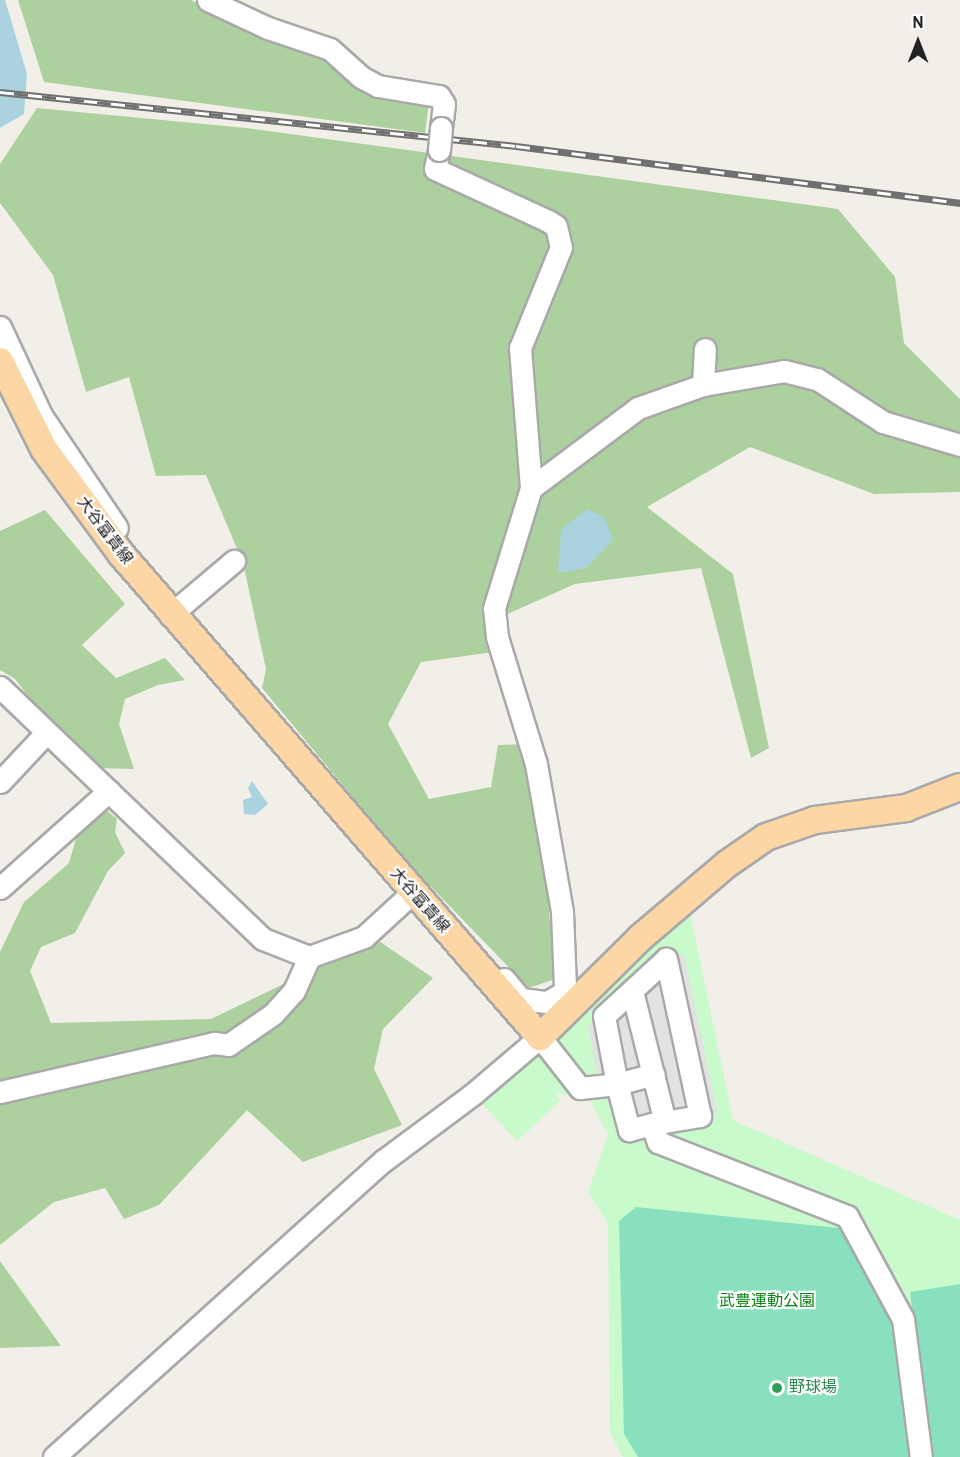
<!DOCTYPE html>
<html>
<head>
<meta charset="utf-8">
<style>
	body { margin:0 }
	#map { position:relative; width:960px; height:1457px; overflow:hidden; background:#f2efe9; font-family:Overpass,"Noto Sans JP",sans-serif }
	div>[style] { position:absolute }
	.forest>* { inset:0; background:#add19e }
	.park>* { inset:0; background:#c8facc }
	.pitch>* { inset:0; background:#88e0be }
	.parking>* { inset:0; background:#e2e2e2 }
	.water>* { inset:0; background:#aad3df }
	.roads { filter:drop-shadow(2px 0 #a9a9a9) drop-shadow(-2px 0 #a9a9a9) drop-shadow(0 2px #a9a9a9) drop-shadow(0 -2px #a9a9a9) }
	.minor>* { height:21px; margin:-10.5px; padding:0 10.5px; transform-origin:10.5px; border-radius:10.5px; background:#fff }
	.major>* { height:26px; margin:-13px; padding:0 13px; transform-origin:13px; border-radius:13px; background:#fcd6a4 }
	.rail>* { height:7px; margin-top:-3.5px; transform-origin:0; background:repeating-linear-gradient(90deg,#fff 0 14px,#707070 0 28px); box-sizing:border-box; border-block:2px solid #707070 }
	.bridges { filter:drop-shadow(2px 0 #a9a9a9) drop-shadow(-2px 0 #a9a9a9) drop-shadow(0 2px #a9a9a9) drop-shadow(0 -2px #a9a9a9) }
	.minor-bridge>* { height:21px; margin:-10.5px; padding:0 10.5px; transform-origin:10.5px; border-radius:10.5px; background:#fff }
	.dots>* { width:16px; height:16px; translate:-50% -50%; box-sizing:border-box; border:3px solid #fff; border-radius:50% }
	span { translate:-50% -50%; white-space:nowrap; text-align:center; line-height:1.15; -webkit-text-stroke:4.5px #fff; paint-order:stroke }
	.street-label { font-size:16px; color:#222 }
	.park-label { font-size:16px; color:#0c8416 }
	.leisure-label { font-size:16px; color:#27864d }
	.left { translate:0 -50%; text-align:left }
	.north { position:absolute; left:888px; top:12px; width:60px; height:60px; -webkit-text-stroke:4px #fff; paint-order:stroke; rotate:0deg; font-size:16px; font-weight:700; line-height:24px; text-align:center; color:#222 }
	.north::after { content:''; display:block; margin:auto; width:21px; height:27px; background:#222; clip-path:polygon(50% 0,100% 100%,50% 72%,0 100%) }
</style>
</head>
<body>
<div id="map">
	<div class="forest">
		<div style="clip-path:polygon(18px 0,191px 0,254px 32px,327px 58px,429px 103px,425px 133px,44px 82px)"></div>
		<div style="clip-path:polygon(37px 108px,246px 128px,838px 209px,895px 277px,904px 343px,960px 399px,960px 492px,874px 494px,750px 447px,647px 507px,733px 574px,769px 748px,751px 758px,701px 568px,575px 584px,503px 616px,494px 652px,421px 662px,388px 724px,429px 799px,491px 787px,498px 745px,525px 744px,546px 878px,555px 979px,529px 988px,404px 859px,262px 688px,266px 669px,243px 563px,206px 475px,156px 476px,129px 377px,86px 392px,53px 275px,0 203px,0 164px)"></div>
		<div style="clip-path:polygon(45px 510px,125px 604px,82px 645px,116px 678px,165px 658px,185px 680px,158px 685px,125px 699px,119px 724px,134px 769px,100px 768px,51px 726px,15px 679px,0 670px,0 531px)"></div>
		<div style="clip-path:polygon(103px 807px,117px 819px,115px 832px,125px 853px,108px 871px,75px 933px,41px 947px,30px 971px,51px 1023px,211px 1019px,376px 939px,433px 978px,383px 1029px,374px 1069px,402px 1125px,303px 1162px,247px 1110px,159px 1205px,124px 1219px,105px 1188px,54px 1202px,0 1245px,0 952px,24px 902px,69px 863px,78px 832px)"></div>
		<div style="clip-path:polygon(0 1261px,61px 1346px,0 1348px)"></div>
	</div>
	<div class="park">
		<div style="clip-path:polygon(687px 898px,733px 1120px,960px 1220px,960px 1457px,623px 1457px,610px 1433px,608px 1224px,588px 1192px,608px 1134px,588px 1097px,571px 1097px,556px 1091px,560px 1101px,517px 1141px,473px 1094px)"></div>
	</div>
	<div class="pitch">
		<div style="clip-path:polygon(636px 1207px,848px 1229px,892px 1323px,915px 1457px,638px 1457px,624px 1434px,619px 1221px)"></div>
		<div style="clip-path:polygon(960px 1284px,960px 1457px,931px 1457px,910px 1292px)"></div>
	</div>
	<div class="parking">
		<div style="clip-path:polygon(663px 951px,684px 955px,717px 1111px,709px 1122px,624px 1138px,608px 1073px,597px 1074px,588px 1026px,598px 1024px)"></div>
	</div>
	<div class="water">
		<div style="clip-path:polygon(0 0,5px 0,27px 74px,24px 114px,0 128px)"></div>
		<div style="clip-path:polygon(587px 509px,605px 518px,613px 540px,586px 568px,558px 573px,561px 530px)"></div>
		<div style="clip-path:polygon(252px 781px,268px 804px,255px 815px,244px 814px,243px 800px,252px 797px,248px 788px)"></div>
	</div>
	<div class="roads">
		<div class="minor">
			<div style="left:208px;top:0;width:66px;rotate:25deg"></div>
			<div style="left:268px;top:28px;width:65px;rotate:18.7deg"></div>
			<div style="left:330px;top:49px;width:42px;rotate:42.1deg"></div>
			<div style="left:361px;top:77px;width:19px;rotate:28deg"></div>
			<div style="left:378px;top:86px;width:62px;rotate:9.3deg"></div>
			<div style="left:439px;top:96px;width:9px;rotate:58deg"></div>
			<div style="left:444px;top:104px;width:24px;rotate:97deg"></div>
			<div style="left:439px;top:150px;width:19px;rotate:102deg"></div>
			<div style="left:435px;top:169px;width:124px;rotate:24.7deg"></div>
			<div style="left:548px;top:221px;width:9px;rotate:32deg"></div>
			<div style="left:556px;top:226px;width:22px;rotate:77deg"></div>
			<div style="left:561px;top:247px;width:109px;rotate:112.1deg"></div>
			<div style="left:520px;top:348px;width:140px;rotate:85.5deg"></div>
			<div style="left:531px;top:488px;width:126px;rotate:107.1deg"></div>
			<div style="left:494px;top:608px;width:29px;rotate:84deg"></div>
			<div style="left:497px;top:637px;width:133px;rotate:72.9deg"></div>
			<div style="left:536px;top:764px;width:150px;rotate:80deg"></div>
			<div style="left:562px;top:912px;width:98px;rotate:87.7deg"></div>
			<div style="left:0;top:327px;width:97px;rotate:65deg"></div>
			<div style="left:41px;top:415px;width:136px;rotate:56.1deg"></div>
			<div style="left:703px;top:385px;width:36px;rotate:-87deg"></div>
			<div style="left:531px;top:488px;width:134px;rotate:-36.8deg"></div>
			<div style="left:638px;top:408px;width:69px;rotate:-19.5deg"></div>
			<div style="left:703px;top:385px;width:82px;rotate:-9.8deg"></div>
			<div style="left:784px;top:371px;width:34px;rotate:14deg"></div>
			<div style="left:817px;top:379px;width:79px;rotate:33.1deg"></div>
			<div style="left:883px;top:422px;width:80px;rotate:16.6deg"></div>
			<div style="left:170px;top:615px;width:84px;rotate:-40.2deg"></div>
			<div style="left:0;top:687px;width:364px;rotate:43.8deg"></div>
			<div style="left:263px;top:939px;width:49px;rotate:21.4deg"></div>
			<div style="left:309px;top:957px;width:59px;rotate:-20deg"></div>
			<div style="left:364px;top:937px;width:65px;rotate:-42.5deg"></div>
			<div style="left:0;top:782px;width:67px;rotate:-46.8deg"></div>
			<div style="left:0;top:888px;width:146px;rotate:-41.7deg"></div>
			<div style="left:504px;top:979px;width:26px;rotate:50deg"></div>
			<div style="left:521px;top:999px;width:26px;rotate:7deg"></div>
			<div style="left:547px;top:1002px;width:20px;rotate:-30deg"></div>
			<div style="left:632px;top:991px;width:135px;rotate:75.9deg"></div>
			<div style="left:0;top:1092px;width:220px;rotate:-12.9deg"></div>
			<div style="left:214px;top:1043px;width:14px;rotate:8deg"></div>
			<div style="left:228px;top:1045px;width:55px;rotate:-34.6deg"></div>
			<div style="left:273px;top:1014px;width:31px;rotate:-48deg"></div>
			<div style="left:294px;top:991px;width:37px;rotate:-66deg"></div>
			<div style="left:652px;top:1124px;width:49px;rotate:-9.5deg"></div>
			<div style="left:700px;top:1116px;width:161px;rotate:-102.2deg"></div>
			<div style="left:666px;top:959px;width:84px;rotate:137.4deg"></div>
			<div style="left:604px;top:1016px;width:69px;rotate:79.2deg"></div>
			<div style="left:617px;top:1084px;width:38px;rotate:-15deg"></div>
			<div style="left:54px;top:1457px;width:443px;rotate:-42deg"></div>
			<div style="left:383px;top:1161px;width:112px;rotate:-36.7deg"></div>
			<div style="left:473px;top:1094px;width:88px;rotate:-40.4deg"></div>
			<div style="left:540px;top:1037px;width:65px;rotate:51.9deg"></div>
			<div style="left:580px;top:1088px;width:37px;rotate:-6deg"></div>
			<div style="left:617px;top:1084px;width:48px;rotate:75.4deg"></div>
			<div style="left:629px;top:1130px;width:24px;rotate:-15deg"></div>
			<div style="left:652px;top:1124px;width:19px;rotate:72deg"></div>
			<div style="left:658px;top:1142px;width:203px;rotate:21.4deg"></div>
			<div style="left:847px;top:1216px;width:117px;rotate:61.5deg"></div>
			<div style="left:903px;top:1319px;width:139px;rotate:82.6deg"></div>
		</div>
		<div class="major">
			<div style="left:0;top:361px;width:98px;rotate:63.4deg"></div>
			<div style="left:44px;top:449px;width:132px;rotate:53.7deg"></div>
			<div style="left:122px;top:555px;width:638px;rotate:49.07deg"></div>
			<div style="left:540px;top:1037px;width:141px;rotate:-44.7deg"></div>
			<div style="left:640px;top:938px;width:114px;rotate:-40.4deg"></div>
			<div style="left:727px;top:864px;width:47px;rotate:-34.7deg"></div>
			<div style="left:766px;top:837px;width:52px;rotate:-19.1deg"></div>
			<div style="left:815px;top:820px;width:92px;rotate:-7.5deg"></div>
			<div style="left:906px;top:808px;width:58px;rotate:-21.3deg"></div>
		</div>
	</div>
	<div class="rail">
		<div style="left:0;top:92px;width:519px;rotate:5.97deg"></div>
		<div style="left:516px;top:146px;width:448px;rotate:7.3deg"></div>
	</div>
	<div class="bridges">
		<div class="minor-bridge">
			<div style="left:439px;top:150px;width:22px;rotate:-85deg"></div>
		</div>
	</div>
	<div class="dots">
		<div style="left:777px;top:1388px;background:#2e9e5b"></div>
	</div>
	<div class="street-label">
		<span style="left:104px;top:531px;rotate:53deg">大谷富貴線</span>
		<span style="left:419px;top:901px;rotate:49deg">大谷富貴線</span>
	</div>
	<div class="park-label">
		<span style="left:767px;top:1302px">武豊運動公園</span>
	</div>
	<div class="leisure-label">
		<span class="left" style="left:789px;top:1388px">野球場</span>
	</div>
	<div class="north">N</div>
</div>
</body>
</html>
